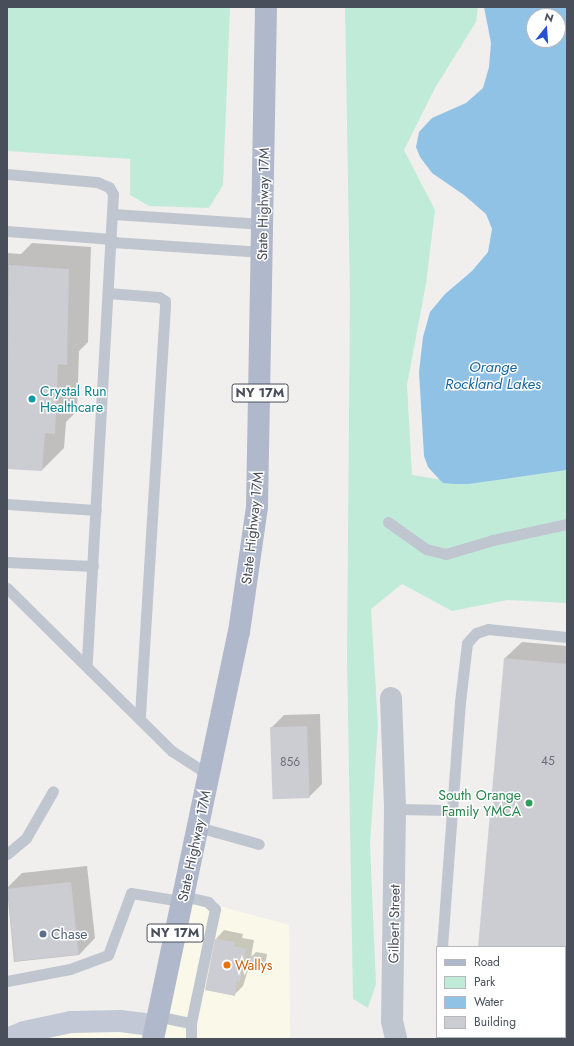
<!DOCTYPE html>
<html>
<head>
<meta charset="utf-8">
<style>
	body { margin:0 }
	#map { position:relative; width:574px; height:1046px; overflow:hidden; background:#f1efee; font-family:Jost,sans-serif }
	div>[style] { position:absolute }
	.commercial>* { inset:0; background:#faf9e9 }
	.green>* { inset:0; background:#c0ebd9 }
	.water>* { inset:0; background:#90c2e5 }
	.shadow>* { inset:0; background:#0003 }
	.building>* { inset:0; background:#ccccd3; transform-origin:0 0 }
	.lane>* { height:11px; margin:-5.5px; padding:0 5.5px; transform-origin:5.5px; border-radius:5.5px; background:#c0c6cf }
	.street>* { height:22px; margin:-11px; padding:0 11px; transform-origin:11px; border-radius:11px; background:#c0c6cf }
	.secondary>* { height:22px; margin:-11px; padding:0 11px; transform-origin:11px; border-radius:11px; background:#c2c8d6 }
	.primary>* { height:22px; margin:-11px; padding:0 11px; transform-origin:11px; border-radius:11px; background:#b0b8cb }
	.dots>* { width:11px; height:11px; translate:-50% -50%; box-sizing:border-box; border:2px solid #fff; border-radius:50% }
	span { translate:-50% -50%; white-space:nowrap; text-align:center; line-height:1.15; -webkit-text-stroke:3px #fff; paint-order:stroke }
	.number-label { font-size:12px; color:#696e78 }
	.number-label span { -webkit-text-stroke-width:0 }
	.shield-label span { padding:1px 3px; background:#fff; border:1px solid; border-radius:3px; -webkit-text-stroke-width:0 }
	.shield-label { font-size:13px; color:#484e5a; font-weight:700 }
	.street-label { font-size:14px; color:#484e5a }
	.culture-label { font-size:14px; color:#0d838f }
	.left { translate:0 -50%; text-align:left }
	.leisure-label { font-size:14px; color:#27864d }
	.right { translate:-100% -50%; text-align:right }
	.service-label { font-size:14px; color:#4e5e75 }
	.food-label { font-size:14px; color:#c56008 }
	.water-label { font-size:15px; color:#17679d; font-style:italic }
	.frame { position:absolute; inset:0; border:8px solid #484e5a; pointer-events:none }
	.legend { position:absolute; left:436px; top:946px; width:130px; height:92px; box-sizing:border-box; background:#fff; border:1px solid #b6b8bd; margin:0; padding:5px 7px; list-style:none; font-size:12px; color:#484e5a }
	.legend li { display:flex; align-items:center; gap:8px; height:20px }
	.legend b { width:20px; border:1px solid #b6b8bd }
	.north { position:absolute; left:526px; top:8px; width:40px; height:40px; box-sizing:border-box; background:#fff; border:1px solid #b6b8bd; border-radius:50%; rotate:17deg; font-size:11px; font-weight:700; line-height:16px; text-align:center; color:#484e5a }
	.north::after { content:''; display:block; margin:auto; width:14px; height:18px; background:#2750d2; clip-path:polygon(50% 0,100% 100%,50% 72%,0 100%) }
</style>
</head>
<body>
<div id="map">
	<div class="commercial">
		<div style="clip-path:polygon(183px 896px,289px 925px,290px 1039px,7px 1039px,155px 1025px)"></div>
	</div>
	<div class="green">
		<div style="clip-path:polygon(7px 7px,230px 7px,223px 185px,209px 208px,149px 206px,130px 195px,130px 159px,7px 151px)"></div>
		<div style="clip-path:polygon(345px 7px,478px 7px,476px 22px,435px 88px,404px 150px,435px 210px,426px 284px,407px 385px,412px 475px,469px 484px,567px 470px,567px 603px,507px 600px,452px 611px,402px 584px,371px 609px,378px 725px,370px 845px,376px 984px,368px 1008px,353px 999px,347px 656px,350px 298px)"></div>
	</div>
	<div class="water">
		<div style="clip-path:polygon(evenodd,484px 7px,567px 7px,567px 470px,469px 484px,454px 484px,443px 483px,438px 478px,428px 467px,424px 456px,419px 372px,423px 337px,430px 312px,445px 294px,472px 271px,488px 252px,492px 229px,486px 214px,464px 195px,432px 173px,420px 157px,416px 147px,419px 132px,432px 118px,466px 103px,483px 88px,489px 67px,491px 43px,484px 7px,534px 16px,558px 16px,558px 40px,534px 40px,534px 16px)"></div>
	</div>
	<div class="shadow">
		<div style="clip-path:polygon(32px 243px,91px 247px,88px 342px,79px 351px,77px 411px,66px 422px,64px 448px,42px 470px,7px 468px,7px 253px,21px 254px)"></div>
		<div style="clip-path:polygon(522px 642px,567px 646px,565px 986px,565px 947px,479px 947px,505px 658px)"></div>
		<div style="clip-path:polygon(320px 714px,322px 784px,309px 797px,271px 728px,284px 715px)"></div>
		<div style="clip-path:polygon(87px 866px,95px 938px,79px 955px,14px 962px,7px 888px,22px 873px)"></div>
		<div style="clip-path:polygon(224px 930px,243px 934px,242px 938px,254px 940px,251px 957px,256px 952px,267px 954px,265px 965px,261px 969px,249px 967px,243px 986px,234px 995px,216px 939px)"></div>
	</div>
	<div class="building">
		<div style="clip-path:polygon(9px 265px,69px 269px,67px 365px,58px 364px,55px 434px,45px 433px,42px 471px,7px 469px)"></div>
		<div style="clip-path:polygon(504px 658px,567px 664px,566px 953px,565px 947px,478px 947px)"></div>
		<div style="left:307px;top:726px;width:72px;height:37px;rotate:88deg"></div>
		<div style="left:71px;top:882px;width:73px;height:64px;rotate:84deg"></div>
		<div style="clip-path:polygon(215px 939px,235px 942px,234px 946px,246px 949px,240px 982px,237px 981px,235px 996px,205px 990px)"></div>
		<div style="left:251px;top:956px;width:12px;height:12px;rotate:9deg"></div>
	</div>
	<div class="lane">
		<div style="left:7px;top:174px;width:90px;rotate:5.1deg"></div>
		<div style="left:97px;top:182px;width:13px;rotate:23deg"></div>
		<div style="left:109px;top:187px;width:8px;rotate:60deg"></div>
		<div style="left:113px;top:194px;width:473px;rotate:93.2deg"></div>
		<div style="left:113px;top:214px;width:150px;rotate:3.8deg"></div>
		<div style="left:7px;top:231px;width:105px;rotate:4.4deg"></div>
		<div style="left:112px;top:242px;width:150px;rotate:3.8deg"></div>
		<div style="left:108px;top:293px;width:51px;rotate:4.5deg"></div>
		<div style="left:159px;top:297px;width:7px;rotate:34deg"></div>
		<div style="left:165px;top:301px;width:5px;rotate:90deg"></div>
		<div style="left:165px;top:306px;width:414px;rotate:93.5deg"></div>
		<div style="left:7px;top:504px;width:89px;rotate:3.9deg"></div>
		<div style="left:388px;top:522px;width:47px;rotate:35.4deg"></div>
		<div style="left:426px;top:549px;width:21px;rotate:14deg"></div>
		<div style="left:446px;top:554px;width:49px;rotate:-16.6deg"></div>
		<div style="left:493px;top:540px;width:76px;rotate:-12.2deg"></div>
		<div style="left:7px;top:562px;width:86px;rotate:2.7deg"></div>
		<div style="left:7px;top:588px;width:232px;rotate:44.7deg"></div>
		<div style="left:172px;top:751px;width:44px;rotate:33deg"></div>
		<div style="left:395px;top:809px;width:57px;rotate:1deg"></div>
		<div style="left:198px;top:827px;width:63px;rotate:15.6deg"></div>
		<div style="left:7px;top:854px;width:25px;rotate:-40deg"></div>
		<div style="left:26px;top:838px;width:54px;rotate:-60.1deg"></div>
		<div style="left:183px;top:896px;width:26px;rotate:13deg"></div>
		<div style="left:208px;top:902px;width:10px;rotate:45deg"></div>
		<div style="left:215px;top:909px;width:116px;rotate:101.9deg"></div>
		<div style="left:191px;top:1023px;width:16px;rotate:90deg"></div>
		<div style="left:442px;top:947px;width:246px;rotate:-85.8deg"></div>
		<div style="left:460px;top:702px;width:59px;rotate:-83.2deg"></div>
		<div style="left:467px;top:643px;width:13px;rotate:-48deg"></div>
		<div style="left:476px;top:633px;width:13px;rotate:-18deg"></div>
		<div style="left:488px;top:629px;width:79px;rotate:5.8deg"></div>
		<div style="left:7px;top:981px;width:64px;rotate:-10.8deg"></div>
		<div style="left:70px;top:969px;width:40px;rotate:-20.2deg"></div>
		<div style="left:108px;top:955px;width:66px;rotate:-69.6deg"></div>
		<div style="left:131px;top:893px;width:51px;rotate:9.1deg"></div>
		<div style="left:157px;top:1016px;width:35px;rotate:12deg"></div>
		<div style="left:565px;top:1024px;width:2px"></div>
		<div style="left:546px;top:1039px;width:2px;rotate:-63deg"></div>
	</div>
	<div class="street">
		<div style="left:391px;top:698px;width:111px;rotate:87.9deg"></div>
		<div style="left:395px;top:809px;width:212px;rotate:90.8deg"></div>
		<div style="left:392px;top:1021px;width:18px;rotate:77deg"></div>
	</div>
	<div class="secondary">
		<div style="left:7px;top:1039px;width:18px;rotate:-22deg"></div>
		<div style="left:24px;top:1032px;width:48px;rotate:-12deg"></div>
		<div style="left:71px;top:1022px;width:49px;rotate:-1.2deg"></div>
		<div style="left:120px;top:1021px;width:35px;rotate:7deg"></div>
	</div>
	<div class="primary">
		<div style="left:153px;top:1039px;width:416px;rotate:-78.1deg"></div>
		<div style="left:239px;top:632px;width:126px;rotate:-81.8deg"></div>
		<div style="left:257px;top:507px;width:500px;rotate:-88.97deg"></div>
	</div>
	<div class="dots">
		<div style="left:32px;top:399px;background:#0f9aa8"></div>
		<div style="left:529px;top:803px;background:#2e9e5b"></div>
		<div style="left:43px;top:934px;background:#5c6f8a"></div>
		<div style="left:227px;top:965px;background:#e8710a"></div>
	</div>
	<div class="number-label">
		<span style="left:548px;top:762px">45</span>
		<span style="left:290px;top:763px">856</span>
	</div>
	<div class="shield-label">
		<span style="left:260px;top:393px">NY 17M</span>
		<span style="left:175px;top:933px">NY 17M</span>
	</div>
	<div class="street-label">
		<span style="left:263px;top:204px;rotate:-89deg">State Highway 17M</span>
		<span style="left:252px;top:528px;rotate:-84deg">State Highway 17M</span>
		<span style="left:194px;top:846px;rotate:-78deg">State Highway 17M</span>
		<span style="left:394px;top:924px;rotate:-89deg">Gilbert Street</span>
	</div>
	<div class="culture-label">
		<span class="left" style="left:40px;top:399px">Crystal Run<br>Healthcare</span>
	</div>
	<div class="leisure-label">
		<span class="right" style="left:521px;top:803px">South Orange<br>Family YMCA</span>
	</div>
	<div class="service-label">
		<span class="left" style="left:51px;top:934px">Chase</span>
	</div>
	<div class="food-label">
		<span class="left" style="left:235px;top:965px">Wallys</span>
	</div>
	<div class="water-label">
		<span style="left:493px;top:376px">Orange<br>Rockland Lakes</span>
	</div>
	<div class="frame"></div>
	<ul class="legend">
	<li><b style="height:5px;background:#b0b8cb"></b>Road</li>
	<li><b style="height:11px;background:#c0ebd9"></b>Park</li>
	<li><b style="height:11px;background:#90c2e5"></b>Water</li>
	<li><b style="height:11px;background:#ccccd3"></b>Building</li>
	</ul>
	<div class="north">N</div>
</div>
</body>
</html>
